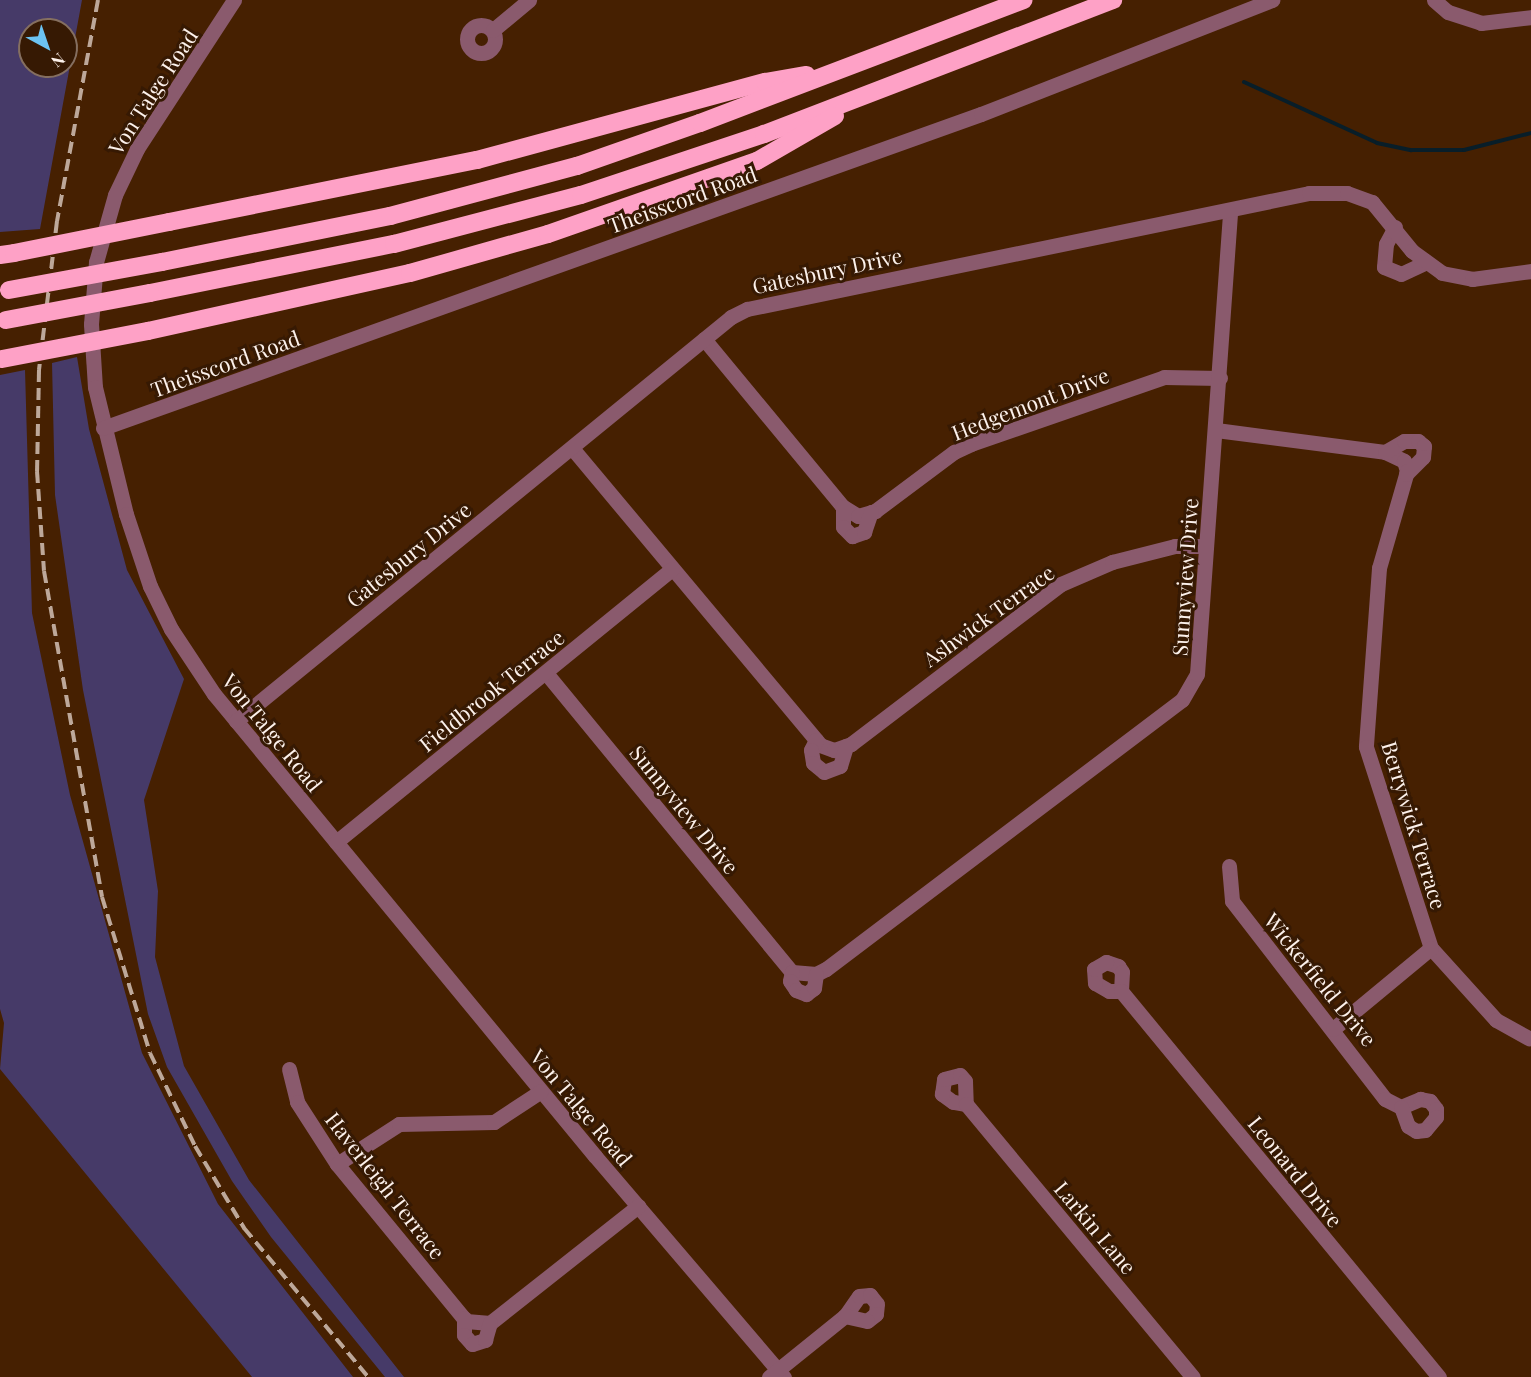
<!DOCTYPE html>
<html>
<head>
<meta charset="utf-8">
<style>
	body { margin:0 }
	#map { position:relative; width:1531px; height:1377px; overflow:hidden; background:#462001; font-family:"Playfair Display",serif }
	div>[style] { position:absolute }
	.green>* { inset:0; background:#463a68 }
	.stream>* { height:4px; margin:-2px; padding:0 2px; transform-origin:2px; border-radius:2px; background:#081e29 }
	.minor>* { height:15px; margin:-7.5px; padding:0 7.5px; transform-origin:7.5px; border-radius:7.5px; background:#8a5a6d }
	.minor>.ring { margin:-7.5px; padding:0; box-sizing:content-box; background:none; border:15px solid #8a5a6d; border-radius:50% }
	.highway>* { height:18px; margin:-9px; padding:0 9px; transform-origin:9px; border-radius:9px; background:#fea1c6 }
	.rail>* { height:4px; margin-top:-2px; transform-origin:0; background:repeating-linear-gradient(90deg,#bda89a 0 12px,transparent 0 18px) }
	.highway-bridge>* { height:18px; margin:-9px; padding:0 9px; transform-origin:9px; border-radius:9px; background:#fea1c6 }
	span { translate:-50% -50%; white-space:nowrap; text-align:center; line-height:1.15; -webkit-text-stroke:6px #361903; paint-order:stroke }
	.street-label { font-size:21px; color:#fcf1eb }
	.north { position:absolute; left:18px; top:18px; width:60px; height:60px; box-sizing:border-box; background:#361903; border:2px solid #856f60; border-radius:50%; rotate:140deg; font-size:16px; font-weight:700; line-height:24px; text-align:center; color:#fcf1eb }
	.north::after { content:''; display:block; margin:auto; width:21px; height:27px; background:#6cc3f2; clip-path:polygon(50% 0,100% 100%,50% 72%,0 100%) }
</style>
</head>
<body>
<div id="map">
	<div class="green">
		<div style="clip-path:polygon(evenodd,0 0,82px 0,40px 229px,0 232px,0 0,30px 30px,66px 30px,66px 66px,30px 66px,30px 30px)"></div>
		<div style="clip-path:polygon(77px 357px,89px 429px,127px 570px,184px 679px,144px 800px,158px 891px,155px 957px,184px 1066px,249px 1180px,404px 1377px,385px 1377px,271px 1237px,232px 1181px,167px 1067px,148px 1014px,83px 690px,55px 495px,52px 363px)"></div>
		<div style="clip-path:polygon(25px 370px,32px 613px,70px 795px,142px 1053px,218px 1204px,353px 1377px,252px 1377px,0 1069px,4px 1023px,0 1009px,0 375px)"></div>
	</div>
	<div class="stream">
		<div style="left:1244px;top:82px;width:146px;rotate:24.6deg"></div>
		<div style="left:1377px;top:143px;width:35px;rotate:12deg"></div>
		<div style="left:1411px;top:150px;width:53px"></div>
		<div style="left:1464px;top:150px;width:69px;rotate:-14.2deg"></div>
	</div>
	<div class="minor">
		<div style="left:234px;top:0;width:178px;rotate:123.1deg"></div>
		<div style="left:137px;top:149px;width:51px;rotate:115.6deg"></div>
		<div style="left:115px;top:195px;width:70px;rotate:105.8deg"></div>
		<div style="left:96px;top:262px;width:62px;rotate:94.6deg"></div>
		<div style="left:91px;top:324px;width:63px;rotate:86.4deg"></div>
		<div style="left:95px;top:387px;width:131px;rotate:76.3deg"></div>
		<div style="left:126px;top:514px;width:76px;rotate:71.6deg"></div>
		<div style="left:150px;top:586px;width:48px;rotate:64deg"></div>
		<div style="left:171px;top:629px;width:78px;rotate:56.5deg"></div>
		<div style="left:214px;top:694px;width:599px;rotate:50.49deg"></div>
		<div style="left:595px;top:1156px;width:291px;rotate:49.5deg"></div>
		<div style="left:1434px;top:0;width:18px;rotate:41deg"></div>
		<div style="left:1448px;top:12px;width:35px;rotate:18deg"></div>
		<div style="left:1481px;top:23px;width:50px;rotate:-6.8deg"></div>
		<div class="ring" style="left:467px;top:25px;width:13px;height:13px"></div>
		<div style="left:493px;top:30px;width:47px;rotate:-39.8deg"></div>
		<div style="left:1395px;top:227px;width:19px;rotate:118deg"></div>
		<div style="left:1386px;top:244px;width:23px;rotate:95deg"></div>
		<div style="left:1384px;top:267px;width:18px;rotate:22deg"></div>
		<div style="left:1401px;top:274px;width:26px;rotate:-25deg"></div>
		<div style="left:704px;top:339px;width:217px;rotate:50.4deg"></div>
		<div style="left:842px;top:506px;width:19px;rotate:32deg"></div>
		<div style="left:858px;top:516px;width:18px;rotate:-16deg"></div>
		<div style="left:875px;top:511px;width:99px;rotate:-36.8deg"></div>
		<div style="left:954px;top:452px;width:19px;rotate:-25deg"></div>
		<div style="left:971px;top:444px;width:204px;rotate:-19.1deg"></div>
		<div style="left:1164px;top:377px;width:56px;rotate:1deg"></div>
		<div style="left:103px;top:428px;width:932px;rotate:-19.68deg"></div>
		<div style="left:981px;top:114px;width:313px;rotate:-21.4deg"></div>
		<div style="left:1216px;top:430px;width:170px;rotate:7.4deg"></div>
		<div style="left:1385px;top:452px;width:21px;rotate:25deg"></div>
		<div style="left:1404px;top:461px;width:10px;rotate:73deg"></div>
		<div style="left:1407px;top:471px;width:101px;rotate:106.1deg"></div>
		<div style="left:1379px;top:568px;width:179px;rotate:94.2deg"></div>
		<div style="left:1366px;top:747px;width:211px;rotate:72.1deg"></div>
		<div style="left:1431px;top:948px;width:97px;rotate:47.9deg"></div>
		<div style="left:1496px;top:1020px;width:38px;rotate:29deg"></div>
		<div style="left:572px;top:448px;width:387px;rotate:50.1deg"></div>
		<div style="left:820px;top:745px;width:15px;rotate:20deg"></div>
		<div style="left:834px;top:750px;width:18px;rotate:-19deg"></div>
		<div style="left:851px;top:744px;width:264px;rotate:-37.3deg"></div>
		<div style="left:1061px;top:584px;width:56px;rotate:-23.3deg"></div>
		<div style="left:1112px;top:562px;width:65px;rotate:-14.3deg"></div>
		<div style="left:1175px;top:546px;width:31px"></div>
		<div style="left:1385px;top:452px;width:22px;rotate:-30deg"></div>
		<div style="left:1404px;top:441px;width:14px"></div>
		<div style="left:1418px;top:441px;width:8px;rotate:40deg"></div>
		<div style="left:1424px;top:446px;width:11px;rotate:95deg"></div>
		<div style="left:1423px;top:457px;width:24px;rotate:135deg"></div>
		<div style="left:843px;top:507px;width:20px;rotate:90deg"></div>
		<div style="left:843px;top:527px;width:13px;rotate:45deg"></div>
		<div style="left:852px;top:536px;width:13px;rotate:-18deg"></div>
		<div style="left:864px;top:532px;width:21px;rotate:-71deg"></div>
		<div style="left:546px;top:673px;width:387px;rotate:50.6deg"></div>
		<div style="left:792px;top:972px;width:24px;rotate:5deg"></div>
		<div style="left:816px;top:974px;width:11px;rotate:-27deg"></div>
		<div style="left:826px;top:969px;width:446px;rotate:-37.1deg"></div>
		<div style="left:1182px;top:700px;width:30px;rotate:-60deg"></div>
		<div style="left:1197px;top:674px;width:463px;rotate:-85.9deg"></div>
		<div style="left:236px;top:721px;width:639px;rotate:-39.22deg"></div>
		<div style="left:731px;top:317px;width:18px;rotate:-27deg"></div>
		<div style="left:747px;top:309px;width:574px;rotate:-11.66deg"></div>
		<div style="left:1309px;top:193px;width:38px"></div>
		<div style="left:1347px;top:193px;width:27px;rotate:20deg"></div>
		<div style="left:1372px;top:202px;width:63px;rotate:50.8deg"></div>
		<div style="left:1412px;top:251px;width:37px;rotate:36deg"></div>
		<div style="left:1442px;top:273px;width:31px;rotate:11deg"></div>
		<div style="left:1472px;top:279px;width:60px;rotate:-7.7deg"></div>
		<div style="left:816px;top:740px;width:11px;rotate:117deg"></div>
		<div style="left:811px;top:750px;width:13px;rotate:81deg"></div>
		<div style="left:813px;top:763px;width:14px;rotate:39deg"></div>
		<div style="left:824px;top:772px;width:17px;rotate:-21deg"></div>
		<div style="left:840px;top:766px;width:21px;rotate:-73deg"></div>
		<div style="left:336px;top:842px;width:433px;rotate:-39.1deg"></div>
		<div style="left:1229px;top:866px;width:35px;rotate:85deg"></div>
		<div style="left:1232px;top:901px;width:250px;rotate:52.3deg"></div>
		<div style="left:1385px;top:1099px;width:18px;rotate:27deg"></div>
		<div style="left:1401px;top:1107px;width:21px;rotate:-23deg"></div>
		<div style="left:1420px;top:1099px;width:10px;rotate:11deg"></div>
		<div style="left:1430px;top:1101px;width:10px;rotate:53deg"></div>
		<div style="left:1436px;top:1109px;width:8px;rotate:90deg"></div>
		<div style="left:1436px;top:1117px;width:17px;rotate:130deg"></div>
		<div style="left:1425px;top:1130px;width:9px;rotate:174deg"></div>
		<div style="left:1416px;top:1131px;width:9px;rotate:-148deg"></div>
		<div style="left:1408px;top:1126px;width:20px;rotate:-110deg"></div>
		<div style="left:1106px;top:962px;width:13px;rotate:18deg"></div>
		<div style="left:1118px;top:966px;width:7px;rotate:56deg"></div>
		<div style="left:1122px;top:972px;width:19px;rotate:93deg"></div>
		<div style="left:1121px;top:991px;width:12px;rotate:180deg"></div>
		<div style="left:1109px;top:991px;width:16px;rotate:-150deg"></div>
		<div style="left:1095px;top:983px;width:14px;rotate:-94deg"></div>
		<div style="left:1094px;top:969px;width:14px;rotate:-30deg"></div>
		<div style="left:792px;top:972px;width:9px;rotate:103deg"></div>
		<div style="left:790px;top:981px;width:11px;rotate:56deg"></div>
		<div style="left:796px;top:990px;width:11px;rotate:22deg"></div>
		<div style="left:806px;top:994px;width:10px;rotate:-37deg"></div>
		<div style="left:814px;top:988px;width:14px;rotate:-82deg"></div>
		<div style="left:1121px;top:991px;width:500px;rotate:50.52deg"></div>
		<div style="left:1333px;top:1029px;width:127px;rotate:-39.6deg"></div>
		<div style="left:289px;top:1069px;width:34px;rotate:76deg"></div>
		<div style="left:297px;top:1102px;width:74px;rotate:57.2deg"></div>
		<div style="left:337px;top:1164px;width:203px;rotate:50.6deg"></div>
		<div style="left:466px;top:1321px;width:24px;rotate:5deg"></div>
		<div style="left:490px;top:1323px;width:189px;rotate:-38.3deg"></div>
		<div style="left:966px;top:1104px;width:13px;rotate:-171deg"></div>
		<div style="left:953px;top:1102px;width:14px;rotate:-144deg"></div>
		<div style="left:942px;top:1094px;width:15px;rotate:-82deg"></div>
		<div style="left:944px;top:1079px;width:16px;rotate:-14deg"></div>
		<div style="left:960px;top:1075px;width:8px;rotate:50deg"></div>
		<div style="left:965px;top:1081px;width:23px;rotate:88deg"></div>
		<div style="left:966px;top:1104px;width:355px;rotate:50.3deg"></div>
		<div style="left:337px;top:1164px;width:74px;rotate:-32.8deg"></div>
		<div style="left:399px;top:1124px;width:95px;rotate:-1.2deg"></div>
		<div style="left:494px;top:1122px;width:56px;rotate:-33.4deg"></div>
		<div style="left:464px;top:1318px;width:17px;rotate:90deg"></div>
		<div style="left:464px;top:1335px;width:12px;rotate:48deg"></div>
		<div style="left:472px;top:1344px;width:14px;rotate:-17deg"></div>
		<div style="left:485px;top:1340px;width:18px;rotate:-74deg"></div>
		<div style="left:769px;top:1377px;width:97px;rotate:-38.8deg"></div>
		<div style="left:845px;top:1316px;width:24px;rotate:-55deg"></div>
		<div style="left:859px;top:1296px;width:11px;rotate:-5deg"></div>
		<div style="left:870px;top:1295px;width:11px;rotate:52deg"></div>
		<div style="left:877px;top:1304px;width:10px;rotate:96deg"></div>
		<div style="left:876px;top:1314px;width:11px;rotate:142deg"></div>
		<div style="left:867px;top:1321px;width:23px;rotate:-167deg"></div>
	</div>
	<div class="highway">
		<div style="left:169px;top:222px;width:314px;rotate:-11.4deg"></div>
		<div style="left:477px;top:160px;width:298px;rotate:-15.2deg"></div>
		<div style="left:765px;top:82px;width:42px;rotate:-9.7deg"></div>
		<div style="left:0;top:255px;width:14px;rotate:-8deg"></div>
		<div style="left:162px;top:262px;width:233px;rotate:-11.4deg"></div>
		<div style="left:390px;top:216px;width:194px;rotate:-15deg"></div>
		<div style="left:577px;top:166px;width:130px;rotate:-19.3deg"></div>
		<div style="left:700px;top:123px;width:346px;rotate:-20.8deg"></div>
		<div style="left:150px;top:293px;width:249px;rotate:-11.4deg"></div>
		<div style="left:394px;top:244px;width:193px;rotate:-14.7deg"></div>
		<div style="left:581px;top:195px;width:193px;rotate:-18.4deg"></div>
		<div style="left:764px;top:134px;width:374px;rotate:-21deg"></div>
		<div style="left:148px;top:331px;width:268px;rotate:-12.5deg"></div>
		<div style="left:410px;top:273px;width:143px;rotate:-15.8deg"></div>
		<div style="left:548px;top:234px;width:221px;rotate:-19.3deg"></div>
		<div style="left:757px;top:161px;width:90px;rotate:-30deg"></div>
	</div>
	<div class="rail">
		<div style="left:98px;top:0;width:225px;rotate:100.5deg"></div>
		<div style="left:57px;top:221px;width:150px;rotate:96.9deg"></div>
		<div style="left:39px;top:370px;width:101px;rotate:91.1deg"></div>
		<div style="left:37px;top:471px;width:100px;rotate:86deg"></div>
		<div style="left:44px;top:571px;width:331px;rotate:79.9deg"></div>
		<div style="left:102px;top:897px;width:163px;rotate:72.9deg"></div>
		<div style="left:150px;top:1053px;width:103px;rotate:64.2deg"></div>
		<div style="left:195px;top:1146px;width:96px;rotate:59.1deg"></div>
		<div style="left:244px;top:1228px;width:194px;rotate:50.2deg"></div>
	</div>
	<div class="highway-bridge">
		<div style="left:14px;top:253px;width:158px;rotate:-11.3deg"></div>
		<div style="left:9px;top:290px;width:156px;rotate:-10.4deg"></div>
		<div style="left:6px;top:320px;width:147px;rotate:-10.6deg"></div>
		<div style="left:2px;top:359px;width:149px;rotate:-10.9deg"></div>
	</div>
	<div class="street-label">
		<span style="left:152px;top:91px;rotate:-57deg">Von Talge Road</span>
		<span style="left:682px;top:199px;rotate:-20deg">Theisscord Road</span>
		<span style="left:827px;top:270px;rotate:-12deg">Gatesbury Drive</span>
		<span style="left:225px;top:363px;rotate:-20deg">Theisscord Road</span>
		<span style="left:1030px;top:403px;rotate:-21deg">Hedgemont Drive</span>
		<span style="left:408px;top:554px;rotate:-39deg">Gatesbury Drive</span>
		<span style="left:1184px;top:577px;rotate:-86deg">Sunnyview Drive</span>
		<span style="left:988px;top:615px;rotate:-36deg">Ashwick Terrace</span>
		<span style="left:491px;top:690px;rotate:-39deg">Fieldbrook Terrace</span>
		<span style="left:273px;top:732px;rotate:51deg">Von Talge Road</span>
		<span style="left:685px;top:809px;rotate:51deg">Sunnyview Drive</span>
		<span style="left:1415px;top:825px;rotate:73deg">Berrywick Terrace</span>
		<span style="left:1321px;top:979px;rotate:51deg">Wickerfield Drive</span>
		<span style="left:582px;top:1107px;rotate:50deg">Von Talge Road</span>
		<span style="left:1296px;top:1171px;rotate:51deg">Leonard Drive</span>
		<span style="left:386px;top:1185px;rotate:52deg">Haverleigh Terrace</span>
		<span style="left:1096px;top:1227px;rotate:50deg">Larkin Lane</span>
	</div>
	<div class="north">N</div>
</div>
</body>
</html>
